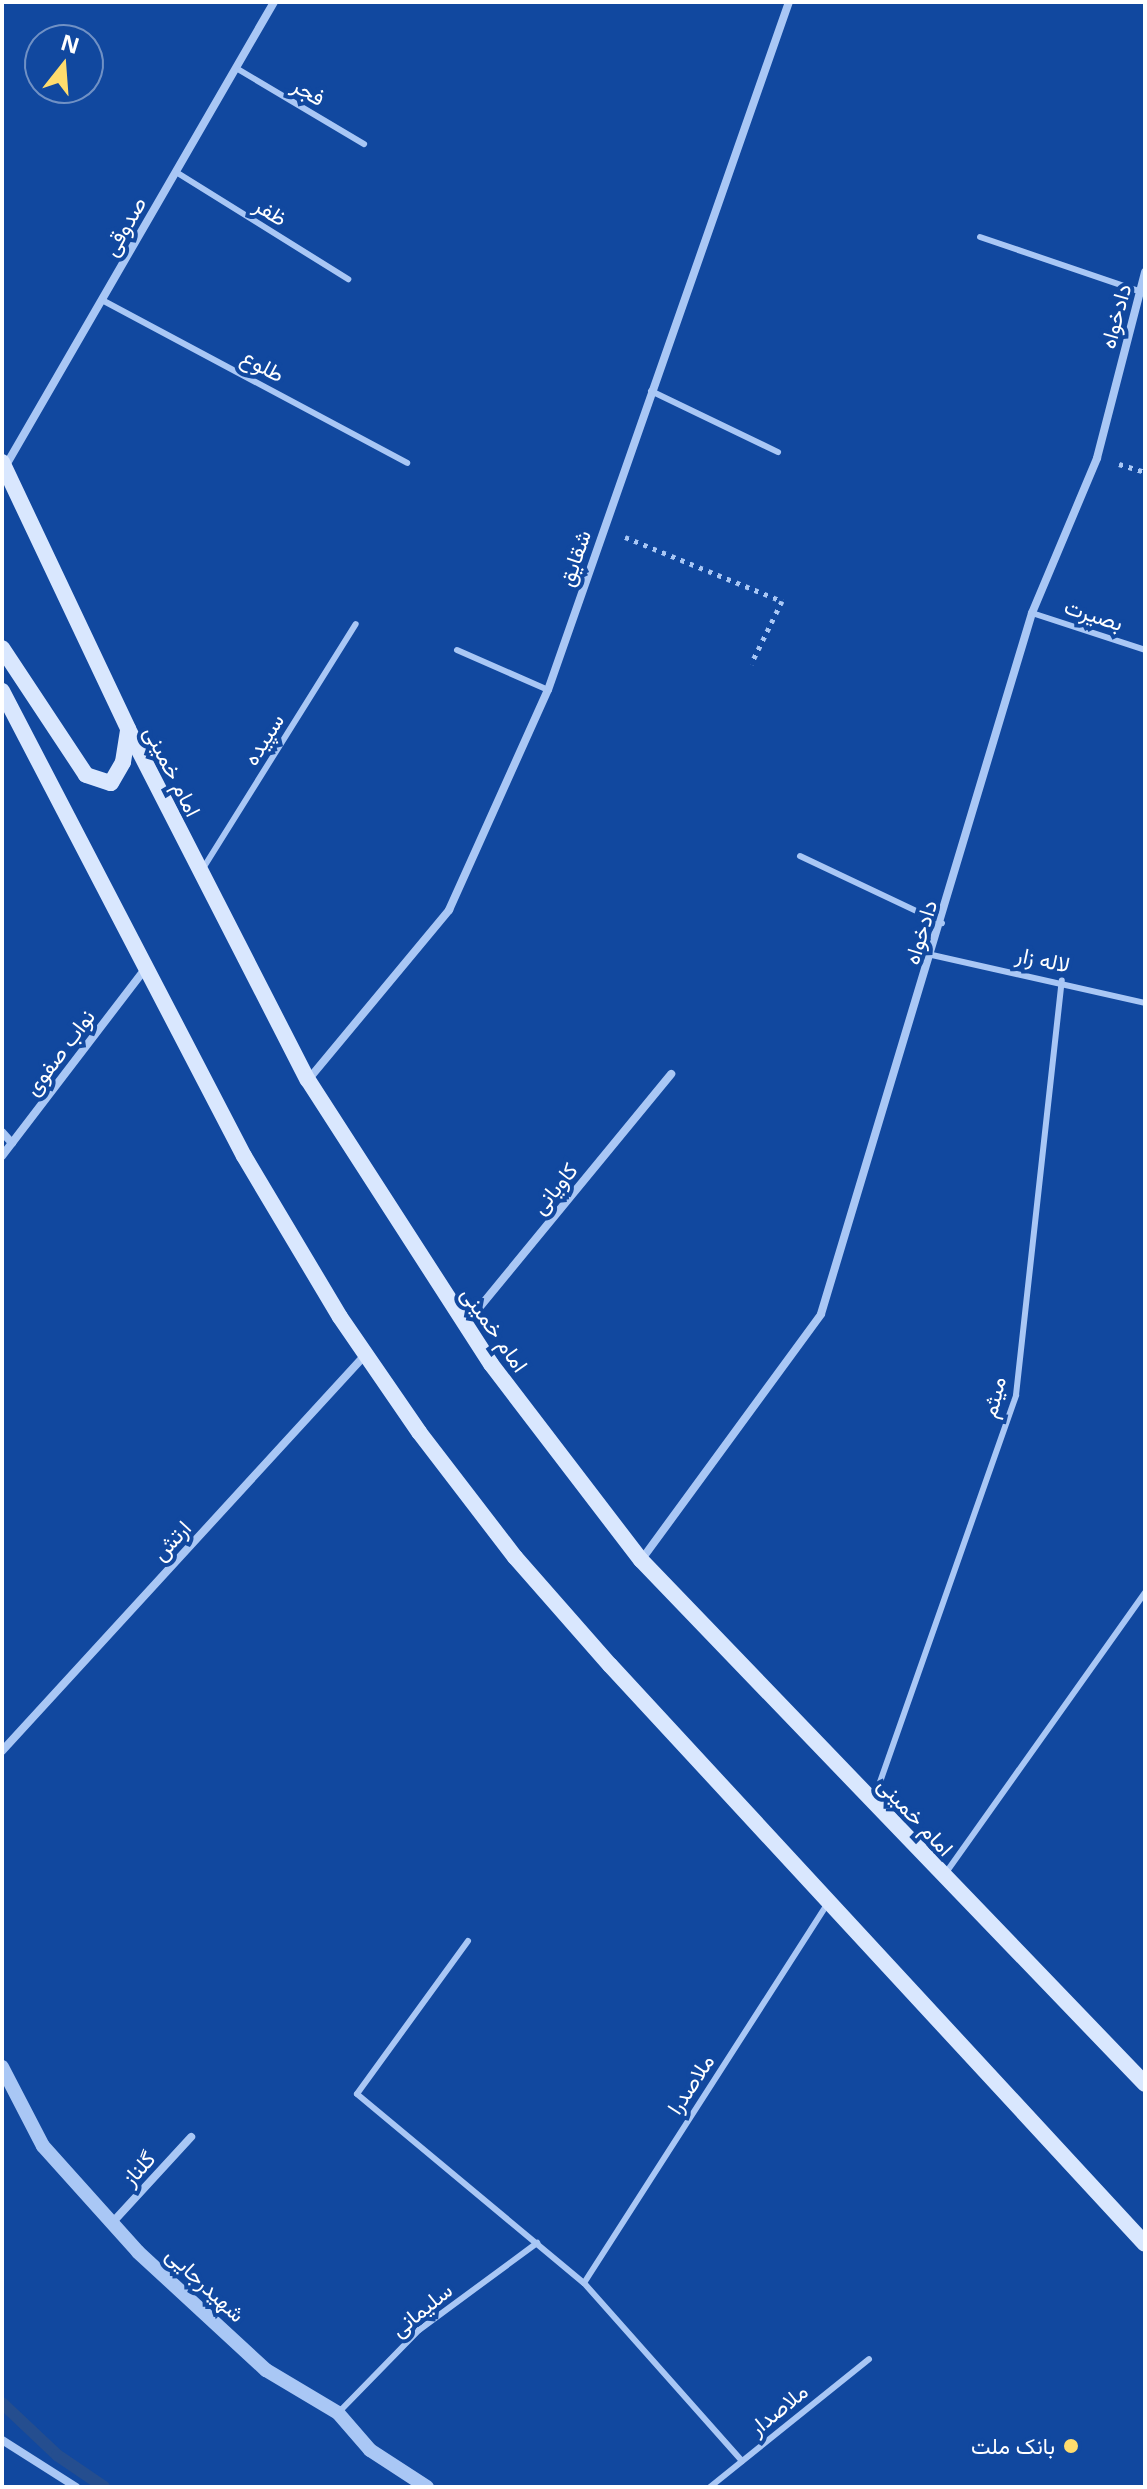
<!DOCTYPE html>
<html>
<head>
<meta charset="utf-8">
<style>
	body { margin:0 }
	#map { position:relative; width:1147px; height:2489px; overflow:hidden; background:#11489f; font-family:"Open Sans",Vazirmatn,sans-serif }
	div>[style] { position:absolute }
	.stream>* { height:12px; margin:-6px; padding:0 6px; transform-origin:6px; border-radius:6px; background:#254e8f }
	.path>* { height:5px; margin-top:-2.5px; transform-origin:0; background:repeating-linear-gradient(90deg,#a9c7f5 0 4px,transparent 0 10px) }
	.service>* { height:6px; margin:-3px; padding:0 3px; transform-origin:3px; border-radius:3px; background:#a9c7f5 }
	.minor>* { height:8px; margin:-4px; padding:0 4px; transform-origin:4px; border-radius:4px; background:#a9c7f5 }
	.tertiary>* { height:14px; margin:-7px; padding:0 7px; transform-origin:7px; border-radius:7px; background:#a9c7f5 }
	.secondary>* { height:16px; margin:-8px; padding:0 8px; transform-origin:8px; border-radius:8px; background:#d9e7fe }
	.dots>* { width:22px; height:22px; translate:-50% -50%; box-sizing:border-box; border:4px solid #11489f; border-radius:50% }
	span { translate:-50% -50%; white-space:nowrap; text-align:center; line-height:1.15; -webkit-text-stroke:8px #11489f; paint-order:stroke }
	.street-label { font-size:22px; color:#fff }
	.poi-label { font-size:22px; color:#fff }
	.right { translate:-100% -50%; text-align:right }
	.frame { position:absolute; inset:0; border:4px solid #fff; pointer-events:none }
	.north { position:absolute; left:24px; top:24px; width:80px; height:80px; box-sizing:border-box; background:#11489f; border:2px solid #7091c5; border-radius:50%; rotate:17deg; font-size:22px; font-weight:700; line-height:32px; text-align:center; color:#fff }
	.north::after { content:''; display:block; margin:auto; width:28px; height:36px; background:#ffdc6d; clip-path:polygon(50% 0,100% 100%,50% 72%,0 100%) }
</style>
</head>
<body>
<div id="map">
	<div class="stream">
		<div style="left:2px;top:2403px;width:76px;rotate:43.4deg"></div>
		<div style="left:57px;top:2455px;width:57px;rotate:34.2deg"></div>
	</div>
	<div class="path">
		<div style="left:1119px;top:464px;width:27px;rotate:17deg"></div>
		<div style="left:625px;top:537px;width:170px;rotate:22.2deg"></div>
		<div style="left:782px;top:601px;width:70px;rotate:116.2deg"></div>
	</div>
	<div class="service">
		<div style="left:236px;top:68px;width:149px;rotate:30.7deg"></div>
		<div style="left:176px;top:172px;width:203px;rotate:31.9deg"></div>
		<div style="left:980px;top:237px;width:168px;rotate:18.8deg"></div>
		<div style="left:102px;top:300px;width:346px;rotate:28.1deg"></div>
		<div style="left:651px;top:391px;width:141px;rotate:25.7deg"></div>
		<div style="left:1032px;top:613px;width:119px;rotate:18.1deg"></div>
		<div style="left:457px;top:650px;width:99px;rotate:23.7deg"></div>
		<div style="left:800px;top:856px;width:157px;rotate:25.3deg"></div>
		<div style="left:202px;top:870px;width:290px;rotate:-58deg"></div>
		<div style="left:932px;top:955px;width:218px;rotate:12.7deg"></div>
		<div style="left:874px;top:1799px;width:428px;rotate:-70.6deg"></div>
		<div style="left:1016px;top:1395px;width:417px;rotate:-83.7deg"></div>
		<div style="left:945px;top:1874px;width:345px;rotate:-54.6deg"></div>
		<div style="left:468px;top:1941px;width:189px;rotate:126deg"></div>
		<div style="left:357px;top:2094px;width:295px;rotate:39.8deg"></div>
		<div style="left:584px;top:2283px;width:238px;rotate:48.4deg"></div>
		<div style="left:584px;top:2283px;width:449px;rotate:-57.3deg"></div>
		<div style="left:338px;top:2413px;width:116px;rotate:-45.7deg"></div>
		<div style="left:419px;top:2330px;width:147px;rotate:-36.4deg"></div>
		<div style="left:710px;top:2487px;width:204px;rotate:-38.8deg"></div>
	</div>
	<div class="minor">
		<div style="left:5px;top:467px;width:537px;rotate:-59.95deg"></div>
		<div style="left:308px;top:1080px;width:221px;rotate:-50.3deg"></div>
		<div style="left:449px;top:910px;width:241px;rotate:-65.8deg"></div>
		<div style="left:548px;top:690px;width:729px;rotate:-70.7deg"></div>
		<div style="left:2px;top:1132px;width:15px;rotate:48deg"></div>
		<div style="left:2px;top:1156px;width:235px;rotate:-52.6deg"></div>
		<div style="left:465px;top:1325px;width:325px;rotate:-50.6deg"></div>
		<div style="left:642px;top:1559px;width:303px;rotate:-53.8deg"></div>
		<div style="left:821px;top:1314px;width:732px;rotate:-73.25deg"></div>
		<div style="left:1032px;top:613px;width:168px;rotate:-67.2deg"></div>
		<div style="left:1097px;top:458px;width:192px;rotate:-75.5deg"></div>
		<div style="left:2px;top:1751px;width:539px;rotate:-47.48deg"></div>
		<div style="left:112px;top:2223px;width:117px;rotate:-47.4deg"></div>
		<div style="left:2px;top:2440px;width:88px;rotate:32.4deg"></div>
	</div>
	<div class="tertiary">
		<div style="left:2px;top:2067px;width:89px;rotate:62.6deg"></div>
		<div style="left:43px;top:2146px;width:142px;rotate:48.1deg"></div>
		<div style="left:138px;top:2252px;width:174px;rotate:42.7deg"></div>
		<div style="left:266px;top:2370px;width:84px;rotate:30.8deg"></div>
		<div style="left:338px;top:2413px;width:49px;rotate:49.1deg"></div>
		<div style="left:370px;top:2450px;width:68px;rotate:33deg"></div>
	</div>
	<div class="secondary">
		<div style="left:2px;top:462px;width:295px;rotate:64.7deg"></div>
		<div style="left:128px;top:729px;width:394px;rotate:62.9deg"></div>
		<div style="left:308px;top:1080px;width:338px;rotate:57.2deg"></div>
		<div style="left:491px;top:1364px;width:247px;rotate:52.6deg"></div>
		<div style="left:641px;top:1560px;width:727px;rotate:46.11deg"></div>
		<div style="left:2px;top:648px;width:152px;rotate:56.5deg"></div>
		<div style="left:86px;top:775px;width:26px;rotate:18deg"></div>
		<div style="left:111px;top:783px;width:24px;rotate:-60deg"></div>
		<div style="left:123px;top:762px;width:32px;rotate:-81deg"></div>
		<div style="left:2px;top:691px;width:524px;rotate:62.51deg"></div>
		<div style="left:244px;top:1156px;width:187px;rotate:59.2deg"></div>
		<div style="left:340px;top:1317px;width:140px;rotate:55.5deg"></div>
		<div style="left:419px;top:1432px;width:158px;rotate:52.5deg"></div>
		<div style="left:515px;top:1557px;width:144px;rotate:48.7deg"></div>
		<div style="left:610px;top:1665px;width:788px;rotate:47.26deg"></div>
	</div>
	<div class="dots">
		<div style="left:1071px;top:2446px;background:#ffdc6d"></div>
	</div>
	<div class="street-label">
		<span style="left:309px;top:91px;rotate:31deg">فجر</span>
		<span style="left:271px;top:211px;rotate:32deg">ظفر</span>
		<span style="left:124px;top:226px;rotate:-60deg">صدوقی</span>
		<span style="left:1115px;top:316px;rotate:-75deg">دادخواه</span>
		<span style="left:263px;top:365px;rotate:28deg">طلوع</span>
		<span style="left:574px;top:558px;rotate:-71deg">شقایق</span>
		<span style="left:1094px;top:614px;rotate:18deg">بصیرت</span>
		<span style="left:263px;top:739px;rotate:-58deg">سپیده</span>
		<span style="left:173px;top:771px;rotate:63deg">امام خمینی</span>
		<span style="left:920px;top:932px;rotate:-73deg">دادخواه</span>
		<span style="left:1043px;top:959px;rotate:12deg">لاله زار</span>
		<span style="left:59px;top:1052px;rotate:-53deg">نواب صفوی</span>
		<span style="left:554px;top:1188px;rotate:-51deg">کاویانی</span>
		<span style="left:495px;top:1329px;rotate:55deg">امام خمینی</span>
		<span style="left:993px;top:1397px;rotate:-76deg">میثم</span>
		<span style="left:171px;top:1540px;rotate:-47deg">ارتش</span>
		<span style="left:916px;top:1816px;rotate:47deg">امام خمینی</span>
		<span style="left:690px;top:2084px;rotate:-57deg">ملاصدرا</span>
		<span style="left:138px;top:2168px;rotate:-48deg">گلناز</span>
		<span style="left:206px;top:2284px;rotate:43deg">شهیدرجایی</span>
		<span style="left:421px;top:2309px;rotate:-39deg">سلیمانی</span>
		<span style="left:778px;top:2409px;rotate:-39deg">ملاصدار</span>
	</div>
	<div class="poi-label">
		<span class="right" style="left:1055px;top:2446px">بانک ملت</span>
	</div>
	<div class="frame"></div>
	<div class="north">N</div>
</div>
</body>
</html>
